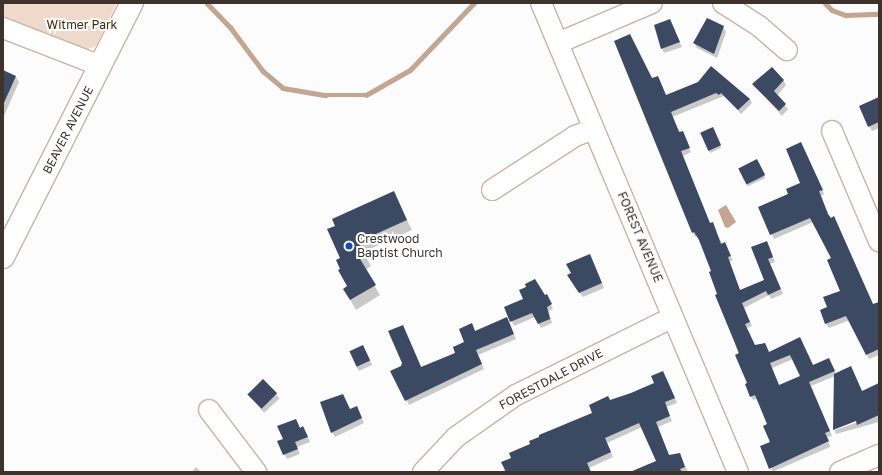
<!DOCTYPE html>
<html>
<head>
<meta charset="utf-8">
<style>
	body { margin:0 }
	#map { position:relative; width:882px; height:475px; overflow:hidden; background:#fcfcfc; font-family:"Golos Text",sans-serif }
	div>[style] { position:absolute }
	.green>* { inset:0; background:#efd9ca }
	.water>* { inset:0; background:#c3a590 }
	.shadow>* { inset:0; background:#0003; transform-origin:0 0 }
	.stream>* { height:4.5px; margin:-2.25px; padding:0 2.25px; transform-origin:2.25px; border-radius:2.25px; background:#c3a590 }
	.building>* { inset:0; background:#3b4962; transform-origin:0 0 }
	.roads { filter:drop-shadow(1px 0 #ccb3a1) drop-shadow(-1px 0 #ccb3a1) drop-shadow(0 1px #ccb3a1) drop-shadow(0 -1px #ccb3a1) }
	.minor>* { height:20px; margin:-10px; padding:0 10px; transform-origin:10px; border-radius:10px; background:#fff }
	.major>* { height:22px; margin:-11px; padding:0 11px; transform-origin:11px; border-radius:11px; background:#fff }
	.dots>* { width:11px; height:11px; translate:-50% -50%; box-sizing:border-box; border:2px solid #fff; border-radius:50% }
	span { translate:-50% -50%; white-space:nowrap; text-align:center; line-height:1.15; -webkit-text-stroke:4px #fff; paint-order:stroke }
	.park-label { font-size:12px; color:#43250a }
	.street-label { font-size:12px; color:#3d332c }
	.poi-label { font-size:12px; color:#3d332c }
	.left { translate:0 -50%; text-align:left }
	.frame { position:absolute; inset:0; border:4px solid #3d332c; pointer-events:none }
</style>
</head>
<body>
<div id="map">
	<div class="green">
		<div style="clip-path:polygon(3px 3px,117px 3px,96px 46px,88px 49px,3px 20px)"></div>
	</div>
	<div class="water">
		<div style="clip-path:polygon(726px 205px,736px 222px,728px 228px,725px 227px,718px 210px)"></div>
	</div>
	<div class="shadow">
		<div style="clip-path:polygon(672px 26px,682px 47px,664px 53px,662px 48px)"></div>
		<div style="clip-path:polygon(723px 27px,726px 32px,717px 58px,697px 48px,694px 43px)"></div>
		<div style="clip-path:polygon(3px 71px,16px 77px,19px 82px,4px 116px)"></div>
		<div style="clip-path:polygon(evenodd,652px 79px,666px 96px,699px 82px,750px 99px,752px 103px,741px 114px,724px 96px,672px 117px,691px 152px,683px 156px,710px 224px,733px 260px,729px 262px,740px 291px,765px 280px,769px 246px,775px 262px,770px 264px,783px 294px,771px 299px,769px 295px,744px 308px,752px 326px,747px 328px,755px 346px,769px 353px,800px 338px,813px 366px,831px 364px,836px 374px,862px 392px,879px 383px,879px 422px,836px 434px,834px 429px,835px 376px,811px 386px,832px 436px,827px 437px,830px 447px,772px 472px,768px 425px,757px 399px,753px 400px,751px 396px,713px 271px,697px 236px,695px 237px,693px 233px,652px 79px,793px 359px,801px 377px,779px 386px,772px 368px,793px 359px,652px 79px,860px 419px,861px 421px,835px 430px,835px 428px,860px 419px)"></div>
		<div style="clip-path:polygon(783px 80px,786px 85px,777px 96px,788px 109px,782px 116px,754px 84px)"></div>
		<div style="clip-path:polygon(879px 98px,879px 128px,872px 131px,869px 126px)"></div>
		<div style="clip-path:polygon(714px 130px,721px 148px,710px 153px,701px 133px)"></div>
		<div style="clip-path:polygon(803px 148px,824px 194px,821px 196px,830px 219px,873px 306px,879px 303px,879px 355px,869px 359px,850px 320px,829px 328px,826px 324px,821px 311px,828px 308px,841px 291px,832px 258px,813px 222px,774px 239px,759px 208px,790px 194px,802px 183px)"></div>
		<div style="left:757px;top:161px;width:19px;height:19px;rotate:65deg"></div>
		<div style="clip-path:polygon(393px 192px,412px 230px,363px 252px,371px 266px,365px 270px,380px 295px,356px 310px,344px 289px,348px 287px,342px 269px,337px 226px)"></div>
		<div style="clip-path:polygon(592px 260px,604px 288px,583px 297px,571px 280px)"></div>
		<div style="clip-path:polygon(544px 297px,549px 300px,553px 309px,549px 311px,552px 323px,541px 328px,535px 317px,514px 326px,505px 307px)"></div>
		<div style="clip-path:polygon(509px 323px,516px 339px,478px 355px,484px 369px,409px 405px,392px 371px,401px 367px,403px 363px,403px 326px,422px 368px,457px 353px,465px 342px,472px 325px,475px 332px)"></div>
		<div style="clip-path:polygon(366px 352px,372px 365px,359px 371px,356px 366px)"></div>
		<div style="clip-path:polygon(666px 377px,677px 403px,666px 407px,672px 421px,658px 427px,669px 456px,682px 459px,688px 472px,651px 472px,657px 462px,642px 427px,607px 443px,613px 457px,589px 468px,590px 472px,501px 472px,610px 401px,655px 384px)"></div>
		<div style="left:263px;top:380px;width:25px;height:21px;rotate:48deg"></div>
		<div style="clip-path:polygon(357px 407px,364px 423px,335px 437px,332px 432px)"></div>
		<div style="clip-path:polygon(300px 429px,306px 432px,310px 442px,297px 447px,300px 454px,287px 459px,284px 454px,284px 440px)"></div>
		<div style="clip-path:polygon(196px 467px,201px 472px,192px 472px)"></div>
	</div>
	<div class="stream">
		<div style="left:207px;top:3px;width:35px;rotate:46deg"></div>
		<div style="left:231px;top:28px;width:54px;rotate:53.3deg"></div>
		<div style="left:263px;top:71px;width:26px;rotate:40deg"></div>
		<div style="left:283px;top:88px;width:43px;rotate:9.5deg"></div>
		<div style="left:325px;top:95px;width:41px"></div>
		<div style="left:366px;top:95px;width:51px;rotate:-29.6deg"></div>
		<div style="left:410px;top:70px;width:93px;rotate:-46.3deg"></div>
		<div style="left:825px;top:3px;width:10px;rotate:45deg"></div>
		<div style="left:832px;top:10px;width:15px;rotate:20deg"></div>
		<div style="left:846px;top:15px;width:33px;rotate:-2deg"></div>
	</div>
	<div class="building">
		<div style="clip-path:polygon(707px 18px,724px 26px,714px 54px,693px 43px)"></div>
		<div style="clip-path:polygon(670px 19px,680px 42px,661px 49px,654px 25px)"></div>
		<div style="clip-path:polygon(evenodd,630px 34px,652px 78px,658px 76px,666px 95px,698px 82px,711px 66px,750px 99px,738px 110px,721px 93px,719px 95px,716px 93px,671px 112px,679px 132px,683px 131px,690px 148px,681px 151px,710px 223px,713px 222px,721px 244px,725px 242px,731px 256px,728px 257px,740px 290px,764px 280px,751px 247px,767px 241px,773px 257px,768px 259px,781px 289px,768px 295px,766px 291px,742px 303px,750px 322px,745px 324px,755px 345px,765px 343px,769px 352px,800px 337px,813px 365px,829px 358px,835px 371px,809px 382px,830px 431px,825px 433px,829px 441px,769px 469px,760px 446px,770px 442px,763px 426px,767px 424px,755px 395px,750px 397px,745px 384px,747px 383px,735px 355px,739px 353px,715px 295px,717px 294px,709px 272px,711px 271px,699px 240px,694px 232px,692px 233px,614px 41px,630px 34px,790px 355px,800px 376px,779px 385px,770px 363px,790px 355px)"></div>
		<div style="clip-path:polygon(772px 67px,784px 80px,774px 91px,786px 104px,779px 111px,752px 84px)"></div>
		<div style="clip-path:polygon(3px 70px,16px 76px,3px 105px)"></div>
		<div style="clip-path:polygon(879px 97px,879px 122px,868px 127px,859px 106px)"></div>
		<div style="left:713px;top:127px;width:20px;height:14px;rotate:66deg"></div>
		<div style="clip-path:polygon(801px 142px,823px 190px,819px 191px,828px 214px,831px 218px,834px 216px,873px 304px,879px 302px,879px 349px,866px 355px,846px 316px,825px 324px,820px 310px,827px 307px,823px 297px,840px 291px,827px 260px,831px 258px,810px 218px,770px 235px,758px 207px,788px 194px,786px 189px,800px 183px,786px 149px)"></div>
		<div style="left:757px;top:159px;width:18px;height:21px;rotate:63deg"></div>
		<div style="clip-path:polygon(394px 191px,407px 220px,358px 242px,366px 256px,360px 259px,376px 285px,350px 300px,343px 289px,347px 286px,338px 270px,340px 269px,336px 260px,340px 258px,327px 229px,335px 226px,332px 219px)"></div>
		<div style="clip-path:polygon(590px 254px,602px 283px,579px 293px,567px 275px,571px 273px,566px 264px)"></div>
		<div style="clip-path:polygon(535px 279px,545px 295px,547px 294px,552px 304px,547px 307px,550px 319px,538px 324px,532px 313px,510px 322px,504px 307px,523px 299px,519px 290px,526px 287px,525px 284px)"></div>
		<div style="clip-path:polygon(507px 317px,514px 334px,476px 350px,482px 364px,405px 401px,390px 371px,401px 366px,402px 363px,388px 331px,403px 325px,421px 367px,455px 353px,453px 347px,464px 342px,459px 329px,472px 323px,475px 331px)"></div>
		<div style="left:363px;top:345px;width:17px;height:15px;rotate:65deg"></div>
		<div style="clip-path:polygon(851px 366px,862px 391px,879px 383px,879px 415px,857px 425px,856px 421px,833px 430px,834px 374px)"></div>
		<div style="clip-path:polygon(663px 371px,675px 398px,665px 402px,670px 416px,656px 422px,669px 455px,680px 453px,685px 467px,680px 469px,682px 472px,630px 472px,656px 461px,639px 423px,605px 438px,611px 452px,587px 463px,591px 472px,506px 472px,501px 462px,511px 458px,509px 453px,530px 444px,529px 441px,539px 437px,539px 435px,592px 413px,589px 405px,608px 396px,610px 400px,631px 393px,654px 383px,651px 376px)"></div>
		<div style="left:263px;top:379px;width:20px;height:22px;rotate:45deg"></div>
		<div style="clip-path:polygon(343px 394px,350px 409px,357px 406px,362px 418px,331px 433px,320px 402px)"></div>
		<div style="clip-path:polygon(296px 419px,300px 428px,303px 426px,308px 437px,295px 442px,298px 449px,283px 455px,277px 441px,283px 439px,277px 426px)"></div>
	</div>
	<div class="roads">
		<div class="minor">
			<div style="left:541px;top:3px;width:509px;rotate:67.22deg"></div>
			<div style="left:723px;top:3px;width:43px;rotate:32.6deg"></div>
			<div style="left:759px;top:26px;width:37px;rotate:41deg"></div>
			<div style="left:3px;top:28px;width:105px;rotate:21.2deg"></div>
			<div style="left:558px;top:43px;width:102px;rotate:-23.1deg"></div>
			<div style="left:832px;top:131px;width:120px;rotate:66.9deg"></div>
			<div style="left:492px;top:190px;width:99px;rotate:-33deg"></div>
			<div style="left:575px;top:136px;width:20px;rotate:-20deg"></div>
			<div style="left:209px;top:410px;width:78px;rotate:52.8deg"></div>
			<div style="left:423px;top:472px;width:48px;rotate:-46.7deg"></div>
			<div style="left:456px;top:437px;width:73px;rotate:-35deg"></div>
			<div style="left:516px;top:395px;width:175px;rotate:-26.4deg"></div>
			<div style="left:840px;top:472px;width:43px;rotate:-23.6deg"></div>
		</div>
		<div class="major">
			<div style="left:3px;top:257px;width:285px;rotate:-63.1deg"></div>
		</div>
	</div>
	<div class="dots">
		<div style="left:349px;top:246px;background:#114db8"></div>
	</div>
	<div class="park-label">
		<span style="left:82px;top:25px">Witmer Park</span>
	</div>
	<div class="street-label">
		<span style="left:68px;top:130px;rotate:-63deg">BEAVER AVENUE</span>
		<span style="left:640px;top:237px;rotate:67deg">FOREST AVENUE</span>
		<span style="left:551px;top:379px;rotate:-28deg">FORESTDALE DRIVE</span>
	</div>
	<div class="poi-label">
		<span class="left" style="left:357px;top:246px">Crestwood<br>Baptist Church</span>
	</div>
	<div class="frame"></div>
</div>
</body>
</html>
